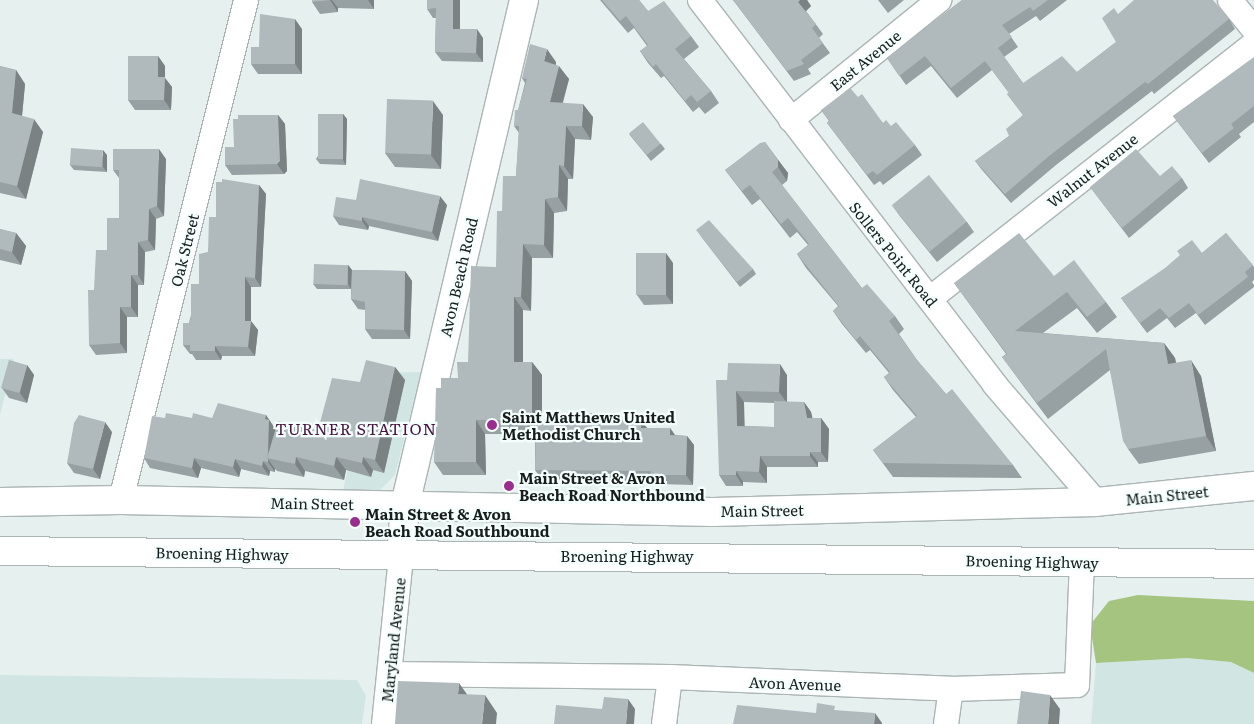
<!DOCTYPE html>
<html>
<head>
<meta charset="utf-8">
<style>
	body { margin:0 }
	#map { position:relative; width:1254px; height:724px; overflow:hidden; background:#e6f1ef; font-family:Literata,serif }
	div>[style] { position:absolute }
	.built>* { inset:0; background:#d1e5e2 }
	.forest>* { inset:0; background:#a4c480 }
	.roads { filter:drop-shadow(1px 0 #abb5b4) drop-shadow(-1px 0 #abb5b4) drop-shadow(0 1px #abb5b4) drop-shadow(0 -1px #abb5b4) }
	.minor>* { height:24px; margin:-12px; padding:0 12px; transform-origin:12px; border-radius:12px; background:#fff }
	.tertiary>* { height:28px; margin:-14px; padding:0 14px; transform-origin:14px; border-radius:14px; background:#fff }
	.primary>* { height:28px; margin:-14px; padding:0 14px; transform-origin:14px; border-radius:14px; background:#fff }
	.wall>* { inset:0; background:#97a0a3 }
	.shaded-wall>* { inset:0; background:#7b8284 }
	.building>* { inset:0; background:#b0babd; transform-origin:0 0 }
	.dots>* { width:14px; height:14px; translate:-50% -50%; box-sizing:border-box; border:2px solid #f3fefd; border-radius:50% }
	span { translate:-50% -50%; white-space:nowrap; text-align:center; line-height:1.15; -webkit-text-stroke:4.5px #f3fefd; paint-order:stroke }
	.street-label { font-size:15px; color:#181c1b }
	.poi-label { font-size:15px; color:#181c1b; font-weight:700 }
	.left { translate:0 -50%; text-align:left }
	.neighbourhood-label { font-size:16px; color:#481442; letter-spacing:1px }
</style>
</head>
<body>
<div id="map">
	<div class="built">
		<div style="clip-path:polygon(0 359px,14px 359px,0 415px)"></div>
		<div style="clip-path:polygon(421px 372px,395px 475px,378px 492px,342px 495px,369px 373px)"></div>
		<div style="clip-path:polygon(1187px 658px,1231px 662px,1254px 673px,1254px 724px,1091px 724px,1096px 663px)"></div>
		<div style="clip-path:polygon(0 675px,357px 680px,366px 696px,362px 724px,0 724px)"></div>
	</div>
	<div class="forest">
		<div style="clip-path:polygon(1138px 595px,1254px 601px,1254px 673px,1231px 662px,1187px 658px,1096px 663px,1090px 625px,1109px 601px)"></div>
	</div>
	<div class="roads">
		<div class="minor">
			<div style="left:700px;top:0;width:485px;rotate:52.5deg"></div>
			<div style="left:995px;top:385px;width:155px;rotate:49.2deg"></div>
			<div style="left:1230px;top:0;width:38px;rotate:51deg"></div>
			<div style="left:791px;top:120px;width:191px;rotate:-39deg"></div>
			<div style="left:931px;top:298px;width:411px;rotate:-38.2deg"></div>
			<div style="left:121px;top:500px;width:515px;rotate:-75.96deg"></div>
			<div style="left:390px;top:674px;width:280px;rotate:0.6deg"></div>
			<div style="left:670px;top:677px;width:281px;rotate:2.4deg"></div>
			<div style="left:951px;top:689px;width:126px;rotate:-1.8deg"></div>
			<div style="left:1077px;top:685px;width:123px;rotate:-87.7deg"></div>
			<div style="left:384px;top:724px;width:169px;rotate:-84.2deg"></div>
			<div style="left:664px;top:724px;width:47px;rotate:-82.7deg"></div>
			<div style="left:946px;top:724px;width:35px;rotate:-82deg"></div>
		</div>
		<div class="tertiary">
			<div style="left:0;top:502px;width:121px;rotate:-0.9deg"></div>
			<div style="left:121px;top:500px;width:592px;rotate:1.16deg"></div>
			<div style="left:713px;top:512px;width:383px;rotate:-1.5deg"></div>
			<div style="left:1096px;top:502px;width:159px;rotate:-5.8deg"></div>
			<div style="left:401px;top:556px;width:51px;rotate:-85.5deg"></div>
			<div style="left:405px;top:505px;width:519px;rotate:-76.74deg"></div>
		</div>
		<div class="primary">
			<div style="left:0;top:551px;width:1254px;rotate:0.59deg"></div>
		</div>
	</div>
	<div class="wall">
		<div style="clip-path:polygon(312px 0,374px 0,374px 9px,338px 8px,338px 12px,320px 14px,312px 2px)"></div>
		<div style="clip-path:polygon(460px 0,460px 29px,483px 38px,483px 62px,442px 61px,435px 52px,436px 18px,433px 18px,427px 9px)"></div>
		<div style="clip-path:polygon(600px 0,639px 0,648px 11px,691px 36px,699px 47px,684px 59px,711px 91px,719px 103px,705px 114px,699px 107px,693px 112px,664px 76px,661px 78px,648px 63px,640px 51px,647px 46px,634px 28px,628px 33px)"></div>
		<div style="clip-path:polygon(733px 0,807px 0,811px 6px,806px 11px,823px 34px,819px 38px,830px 53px,808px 69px,811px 74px,794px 81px)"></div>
		<div style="clip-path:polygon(878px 0,904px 0,888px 13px)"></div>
		<div style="clip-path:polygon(962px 0,1067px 0,1040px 21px,1036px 16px,1009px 34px,1018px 47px,1004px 57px,1023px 83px,1077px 72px,1116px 42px,1118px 14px,1229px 19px,1235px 29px,1154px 94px,1152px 91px,1056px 165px,1011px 203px,982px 170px,975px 161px,1009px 136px,1023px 115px,1007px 94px,1009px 93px,992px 70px,957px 98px,931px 66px,906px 85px,887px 58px)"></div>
		<div style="clip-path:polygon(302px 29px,302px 74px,258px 74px,251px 64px)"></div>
		<div style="clip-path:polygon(158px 56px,165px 66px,165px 78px,172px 87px,171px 110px,135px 110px,128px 100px)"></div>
		<div style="clip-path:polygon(1254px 58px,1254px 122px,1239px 134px,1241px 137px,1209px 163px,1173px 116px)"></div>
		<div style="clip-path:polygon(556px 62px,556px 65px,569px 79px,563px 103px,593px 117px,591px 140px,575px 139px,573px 179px,568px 179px,567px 211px,554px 213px,553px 258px,532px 258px,531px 311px,523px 310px,523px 362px,532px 362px,542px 375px,542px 421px,573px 420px,596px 419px,647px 428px,670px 428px,675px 435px,687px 436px,694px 445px,693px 485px,658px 484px,655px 481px,542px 480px,535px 470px,535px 434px,485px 434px,486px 475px,443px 475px,434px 462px,441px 388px,458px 378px,468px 362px,496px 267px,502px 211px,516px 176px,519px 133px,514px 126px,525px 83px,522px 78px)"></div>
		<div style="clip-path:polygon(0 66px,16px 70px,25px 84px,22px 116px,43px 132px,26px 199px,0 193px)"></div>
		<div style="clip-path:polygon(858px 97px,883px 123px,891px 126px,915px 145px,922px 155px,883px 185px,880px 181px,874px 185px,827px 123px,829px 121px,821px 110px)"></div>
		<div style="clip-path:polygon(343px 114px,347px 119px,346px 165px,320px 164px,316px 159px)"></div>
		<div style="clip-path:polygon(278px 115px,285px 124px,287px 171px,284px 174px,232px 175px,225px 165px,234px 147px,238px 119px)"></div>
		<div style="clip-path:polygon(443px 115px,441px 169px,395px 167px,385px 153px)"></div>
		<div style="clip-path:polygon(629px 134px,661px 144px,665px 149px,651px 161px)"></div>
		<div style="clip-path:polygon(765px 142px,788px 173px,787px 181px,782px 185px,862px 288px,895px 316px,904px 329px,899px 334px,917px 360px,946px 394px,1013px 465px,1022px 478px,893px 477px,873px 450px,916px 417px,893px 390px,884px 377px,889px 373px,870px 350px,866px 353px,842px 324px,833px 311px,838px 306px,806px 268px,797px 254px,808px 245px,797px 232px,790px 238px,760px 199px,752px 205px,725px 170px)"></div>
		<div style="clip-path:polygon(107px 155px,107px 172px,74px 170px,70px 165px)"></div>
		<div style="clip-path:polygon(166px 159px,164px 216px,156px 219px,155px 250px,145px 252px,144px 285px,138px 285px,138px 317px,127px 317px,127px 353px,96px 355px,89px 345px,94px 290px,119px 218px,119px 178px,113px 170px)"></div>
		<div style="clip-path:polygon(1160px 176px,1182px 178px,1188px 188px,1129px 238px,1090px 187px)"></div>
		<div style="clip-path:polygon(259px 185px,266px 194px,261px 287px,251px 287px,251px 321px,258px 330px,255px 356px,222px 356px,221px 360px,196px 360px,192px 354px,190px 354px,183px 345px,208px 252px,216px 217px)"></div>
		<div style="clip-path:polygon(356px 200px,447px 205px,438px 241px,369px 226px,368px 230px,339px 225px,333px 216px)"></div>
		<div style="clip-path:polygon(892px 205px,967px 222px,974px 232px,937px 262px,899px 215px)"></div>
		<div style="clip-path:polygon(0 229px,16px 233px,26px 246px,21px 265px,0 260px)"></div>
		<div style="clip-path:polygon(1226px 233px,1254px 267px,1254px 280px,1252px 282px,1254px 285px,1254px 287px,1205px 325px,1196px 313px,1175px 328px,1167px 318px,1147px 333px,1121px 298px,1202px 253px)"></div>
		<div style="clip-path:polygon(700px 235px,753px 269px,756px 274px,740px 287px)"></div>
		<div style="clip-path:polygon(673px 263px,673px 304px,644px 305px,637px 295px)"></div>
		<div style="clip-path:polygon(348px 265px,352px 270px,405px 271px,412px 281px,410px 339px,372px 339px,365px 329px,365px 310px,358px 309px,351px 299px,351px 289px,317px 289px,313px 284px)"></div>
		<div style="clip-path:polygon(1054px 276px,1106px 302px,1117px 317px,1097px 333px,1077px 308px,1043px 333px,1164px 343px,1175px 358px,1176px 363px,1201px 376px,1216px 451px,1139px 464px,1128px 449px,1110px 370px,1048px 419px,1002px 357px,1006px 354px,954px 283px)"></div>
		<div style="clip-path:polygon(27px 365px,34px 375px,27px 403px,9px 398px,2px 388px)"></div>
		<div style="clip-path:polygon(395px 367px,405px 380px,384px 473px,373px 470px,371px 477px,346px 470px,344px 480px,305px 471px,304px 477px,277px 471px,275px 469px,275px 472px,270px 471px,269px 476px,241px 469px,239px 477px,201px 468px,198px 478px,150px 468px,144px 458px,165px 418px,212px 418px,266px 415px,275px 429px,318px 430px,360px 382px)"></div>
		<div style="clip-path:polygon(evenodd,787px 375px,787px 402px,804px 402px,811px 412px,812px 418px,821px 418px,829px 429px,828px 462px,818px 462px,818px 467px,767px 467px,767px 483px,743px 482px,743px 486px,726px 486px,719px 475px,727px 380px,787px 375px,744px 402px,774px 403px,774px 427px,744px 426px,744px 402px)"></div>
		<div style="clip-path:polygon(112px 432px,100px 479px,74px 473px,67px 463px)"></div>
	</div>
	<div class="shaded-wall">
		<div style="clip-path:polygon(330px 0,332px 0,338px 8px,338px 12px)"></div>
		<div style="clip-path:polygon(368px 0,374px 0,374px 9px)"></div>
		<div style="clip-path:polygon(453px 0,460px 0,460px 38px,453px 29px)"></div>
		<div style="clip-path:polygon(800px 0,807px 0,811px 6px,805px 12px,798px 2px)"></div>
		<div style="clip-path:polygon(295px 19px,302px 29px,302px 74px,295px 64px)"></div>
		<div style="clip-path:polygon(477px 29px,483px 38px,483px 62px,476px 53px)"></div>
		<div style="clip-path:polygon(547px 49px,556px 62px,553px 75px,544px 61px)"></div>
		<div style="clip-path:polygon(158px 56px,165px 66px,165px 78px,172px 87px,171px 110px,164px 100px,158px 77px)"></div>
		<div style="clip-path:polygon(559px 66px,569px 79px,559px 115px,550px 102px)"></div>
		<div style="clip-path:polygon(16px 70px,25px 84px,21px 127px,12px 113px)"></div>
		<div style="clip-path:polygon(433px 101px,443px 115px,441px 169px,431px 155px)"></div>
		<div style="clip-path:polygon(583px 104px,593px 117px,591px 140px,582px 126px)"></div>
		<div style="clip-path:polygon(343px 114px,347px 119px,346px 165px,343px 160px)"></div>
		<div style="clip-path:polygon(278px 115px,285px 124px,287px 171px,284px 174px,277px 164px)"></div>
		<div style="clip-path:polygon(34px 119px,43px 132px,26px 199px,17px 186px)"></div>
		<div style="clip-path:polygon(566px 126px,575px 139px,573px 179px,564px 166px)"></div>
		<div style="clip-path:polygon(159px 149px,166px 159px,164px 216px,157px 206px)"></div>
		<div style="clip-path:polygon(103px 150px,107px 155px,107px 172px,103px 167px)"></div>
		<div style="clip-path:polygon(778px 160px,788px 173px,787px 181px,778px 167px)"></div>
		<div style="clip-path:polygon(559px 165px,568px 179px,567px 211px,558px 197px)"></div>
		<div style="clip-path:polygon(259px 185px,266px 194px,261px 287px,255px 278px)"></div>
		<div style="clip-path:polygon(440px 196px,447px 205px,438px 241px,432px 232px)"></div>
		<div style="clip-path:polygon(545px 199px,554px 213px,553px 258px,544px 245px)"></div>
		<div style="clip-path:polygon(149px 209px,156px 219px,155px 250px,148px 240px)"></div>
		<div style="clip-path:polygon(362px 217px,369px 226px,368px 230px,362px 221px)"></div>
		<div style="clip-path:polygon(16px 233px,26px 246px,21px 265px,12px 252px)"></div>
		<div style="clip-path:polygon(138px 242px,145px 252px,144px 285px,138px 275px)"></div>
		<div style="clip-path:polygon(523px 244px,532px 258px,531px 311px,521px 297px)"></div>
		<div style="clip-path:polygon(666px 253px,673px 263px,673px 304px,666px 295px)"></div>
		<div style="clip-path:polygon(348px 265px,352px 270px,351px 289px,348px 284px)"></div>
		<div style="clip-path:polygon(405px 271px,412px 281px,410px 339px,404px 330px)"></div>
		<div style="clip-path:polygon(131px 275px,138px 285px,138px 317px,131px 307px)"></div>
		<div style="clip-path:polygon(245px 277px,251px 287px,251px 324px,251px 321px,258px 330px,255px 356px,248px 347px,245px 321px)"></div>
		<div style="clip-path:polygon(514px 297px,523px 310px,523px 375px,514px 362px)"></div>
		<div style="clip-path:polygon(120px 307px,127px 317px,127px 353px,120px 343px)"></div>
		<div style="clip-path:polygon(1164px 343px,1175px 358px,1179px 379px,1168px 364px)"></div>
		<div style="clip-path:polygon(215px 346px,222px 356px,221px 360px,215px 351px)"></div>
		<div style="clip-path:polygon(1191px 360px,1201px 376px,1216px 451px,1206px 436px)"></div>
		<div style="clip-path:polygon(532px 362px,542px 375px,542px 434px,532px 420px)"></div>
		<div style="clip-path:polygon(780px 364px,787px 375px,787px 403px,779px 392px)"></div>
		<div style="clip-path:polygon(27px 365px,34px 375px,27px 403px,20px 393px)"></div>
		<div style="clip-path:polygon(395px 367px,405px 380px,384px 473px,375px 460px)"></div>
		<div style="clip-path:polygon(736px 391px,744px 402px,745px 437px,737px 426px)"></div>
		<div style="clip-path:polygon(804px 402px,811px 412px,815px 428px,807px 418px)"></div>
		<div style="clip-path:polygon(266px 415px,276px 430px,268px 458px,265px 419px)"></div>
		<div style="clip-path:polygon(821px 418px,829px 429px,828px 462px,821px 452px)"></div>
		<div style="clip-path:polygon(476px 420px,485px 434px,486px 475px,476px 462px)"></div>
		<div style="clip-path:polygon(641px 420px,648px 429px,641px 428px)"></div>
		<div style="clip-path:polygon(105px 422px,112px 432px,100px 479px,93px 469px)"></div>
		<div style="clip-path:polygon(670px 428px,677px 438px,670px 435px)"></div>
		<div style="clip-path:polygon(687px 436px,694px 445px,693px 485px,686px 475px)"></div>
		<div style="clip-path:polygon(810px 452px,818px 462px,818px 467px,810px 456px)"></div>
		<div style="clip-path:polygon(760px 456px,767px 467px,767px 483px,759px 472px)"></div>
		<div style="clip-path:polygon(296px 457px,305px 471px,304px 477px,295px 464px)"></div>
		<div style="clip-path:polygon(336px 457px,346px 470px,344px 480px,334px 466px)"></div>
		<div style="clip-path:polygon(363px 457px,373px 470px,371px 477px,362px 463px)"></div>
		<div style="clip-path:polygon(194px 458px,201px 468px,198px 478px,192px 468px)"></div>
		<div style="clip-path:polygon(235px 459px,241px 469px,239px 477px,233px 467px)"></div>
		<div style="clip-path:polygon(268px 459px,275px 469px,275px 472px,268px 462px)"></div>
		<div style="clip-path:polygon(263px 461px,270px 471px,269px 476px,262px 466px)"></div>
		<div style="clip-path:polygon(736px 471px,743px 482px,743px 486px,736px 475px)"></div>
		<div style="clip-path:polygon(459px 683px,471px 700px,458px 694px)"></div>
		<div style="clip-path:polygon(485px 695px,497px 713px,496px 724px,482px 724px)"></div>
		<div style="clip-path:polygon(1050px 695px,1060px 709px,1059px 724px,1048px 724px)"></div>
		<div style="clip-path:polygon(628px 699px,635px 709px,634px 724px,626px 724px)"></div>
		<div style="clip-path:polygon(875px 713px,882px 723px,882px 724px,874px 724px)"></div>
	</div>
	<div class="building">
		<div style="clip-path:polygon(312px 0,330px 0,312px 2px)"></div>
		<div style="clip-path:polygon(427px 0,453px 0,453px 29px,477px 29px,476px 53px,435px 52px,436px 8px,427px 9px)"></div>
		<div style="clip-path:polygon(602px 0,639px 0,648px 11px,664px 1px,691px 36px,675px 49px,711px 91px,697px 102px,691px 95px,685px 101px,656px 64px,653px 67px,640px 51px,648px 45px,626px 16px,620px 21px)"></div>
		<div style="clip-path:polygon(733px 0,800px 0,798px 2px,816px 24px,812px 28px,823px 43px,801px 60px,804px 64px,787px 71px)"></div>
		<div style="clip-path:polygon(962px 0,1048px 0,1033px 11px,1030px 7px,1002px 25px,1012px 37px,998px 48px,1023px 83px,1062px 56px,1077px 72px,1116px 42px,1102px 18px,1114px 8px,1118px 14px,1134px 0,1213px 0,1229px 19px,1148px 84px,1145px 82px,1049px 156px,1005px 194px,975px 161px,1009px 136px,1006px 129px,1023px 115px,1007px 94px,1009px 93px,985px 61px,951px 88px,925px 56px,899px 76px,887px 58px)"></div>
		<div style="clip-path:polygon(260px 14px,295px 19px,295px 64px,251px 64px,251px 47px,259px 47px)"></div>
		<div style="clip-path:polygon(530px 44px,547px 49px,544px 61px,559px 66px,550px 102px,583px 104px,582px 126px,566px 126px,564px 166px,559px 165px,558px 197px,545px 199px,544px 245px,523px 244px,521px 297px,514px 297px,514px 362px,532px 362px,532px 420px,476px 420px,476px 462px,434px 462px,436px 388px,441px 388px,441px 378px,458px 378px,457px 362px,468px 362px,471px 266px,496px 267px,497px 211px,502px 211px,503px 176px,516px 176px,519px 126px,514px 126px,515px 110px,518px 110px,527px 79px,522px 78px)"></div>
		<div style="clip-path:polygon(128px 56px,158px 56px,158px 77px,165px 77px,164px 100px,128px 100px)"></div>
		<div style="clip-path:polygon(1254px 57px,1254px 106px,1231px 124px,1234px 128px,1202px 153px,1173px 116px)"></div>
		<div style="clip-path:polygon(0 66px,16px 70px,12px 113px,34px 119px,17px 186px,0 182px)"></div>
		<div style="clip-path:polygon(850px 88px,858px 97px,862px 94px,883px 123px,886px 120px,891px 126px,896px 122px,915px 145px,877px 175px,873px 171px,867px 175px,827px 123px,829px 120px,821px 110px)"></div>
		<div style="left:387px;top:99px;width:46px;height:54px;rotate:2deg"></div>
		<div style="left:318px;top:114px;width:25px;height:45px"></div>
		<div style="clip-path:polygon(238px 115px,278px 115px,280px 161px,277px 164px,225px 165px,225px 147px,234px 147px,233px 119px,238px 119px)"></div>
		<div style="left:643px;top:122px;width:28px;height:18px;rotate:51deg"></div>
		<div style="clip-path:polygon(765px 142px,778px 160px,778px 167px,772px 172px,862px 288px,867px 284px,895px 316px,889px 321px,917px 360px,946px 394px,952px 389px,1013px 465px,883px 463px,873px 450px,917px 416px,884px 377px,890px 372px,860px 336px,856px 340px,833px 311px,839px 306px,797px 254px,809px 244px,788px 218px,781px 224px,750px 185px,742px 191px,725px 170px,760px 143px)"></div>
		<div style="left:71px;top:148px;width:32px;height:17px;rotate:4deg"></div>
		<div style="clip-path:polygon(113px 149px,159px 149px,157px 206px,149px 209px,148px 240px,138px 242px,138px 275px,131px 275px,131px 307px,120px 307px,120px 343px,89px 345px,88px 290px,94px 290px,96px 250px,107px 250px,107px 218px,119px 218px,119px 170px,113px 170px)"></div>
		<div style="clip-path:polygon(1136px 149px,1160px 176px,1172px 166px,1182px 178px,1122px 228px,1090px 187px)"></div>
		<div style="left:929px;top:175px;width:60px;height:48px;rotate:51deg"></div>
		<div style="clip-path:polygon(222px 179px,259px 185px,255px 278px,245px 277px,245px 321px,251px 321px,248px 347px,215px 346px,215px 351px,190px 351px,190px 345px,183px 345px,183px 323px,189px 323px,191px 318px,191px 284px,199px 284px,199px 254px,208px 252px,209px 217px,216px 217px,216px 182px,222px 182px)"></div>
		<div style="clip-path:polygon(360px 179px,440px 196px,432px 232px,362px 217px,362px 221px,333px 216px,336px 197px,356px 200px)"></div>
		<div style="clip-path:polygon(709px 220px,753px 269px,737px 282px,696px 230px)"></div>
		<div style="clip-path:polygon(0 229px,16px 233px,12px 252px,0 249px)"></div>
		<div style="clip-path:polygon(1019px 233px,1054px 276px,1074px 260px,1106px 302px,1087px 317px,1067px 292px,1015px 331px,1164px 343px,1168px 364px,1191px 360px,1206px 436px,1128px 449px,1123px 441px,1106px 349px,1037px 403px,1002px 357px,1007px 354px,954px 283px)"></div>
		<div style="clip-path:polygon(1226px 233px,1253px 265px,1245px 272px,1248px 277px,1198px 315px,1189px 303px,1169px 318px,1160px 308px,1140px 323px,1121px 298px,1165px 268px,1180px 255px,1177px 251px,1192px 240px,1202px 253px)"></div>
		<div style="left:636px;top:253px;width:30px;height:42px"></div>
		<div style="left:314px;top:264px;width:34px;height:20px;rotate:2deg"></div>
		<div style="clip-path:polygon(352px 270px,405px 271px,404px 330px,365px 329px,365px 302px,351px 299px)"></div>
		<div style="left:9px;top:360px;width:19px;height:29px;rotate:16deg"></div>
		<div style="clip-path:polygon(366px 360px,395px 367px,375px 460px,363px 457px,362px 463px,336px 457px,334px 466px,296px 457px,295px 464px,267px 458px,278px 421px,318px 430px,332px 378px,360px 382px)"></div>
		<div style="clip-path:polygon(728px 363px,780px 364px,779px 392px,736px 391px,737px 426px,774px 427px,774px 401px,804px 402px,807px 418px,821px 418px,821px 452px,810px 452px,810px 456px,760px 456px,759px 472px,736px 471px,736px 475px,719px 475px,716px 380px,727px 380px)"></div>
		<div style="clip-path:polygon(218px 403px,266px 415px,265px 419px,269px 420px,268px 453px,267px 458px,268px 459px,268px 462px,263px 461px,262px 466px,235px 459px,233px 467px,194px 458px,192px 468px,144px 458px,152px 416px,165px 418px,166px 413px,192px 418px,193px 413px,212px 418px)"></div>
		<div style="clip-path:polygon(573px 413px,592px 413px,592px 419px,641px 420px,641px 428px,670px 428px,670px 435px,687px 436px,686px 475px,651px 475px,651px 471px,535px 470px,536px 421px,573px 420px)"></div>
		<div style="clip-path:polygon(79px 415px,105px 422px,93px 469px,67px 463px,74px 423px)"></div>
		<div style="clip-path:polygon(398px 681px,459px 683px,458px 694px,485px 695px,482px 724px,395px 724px)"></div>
		<div style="clip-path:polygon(1021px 691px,1050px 695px,1048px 724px,1017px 724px)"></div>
		<div style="clip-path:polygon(604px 697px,628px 699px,626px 724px,554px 724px,556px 705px,602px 709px)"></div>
		<div style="clip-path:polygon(817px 703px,835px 706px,834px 710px,875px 713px,874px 724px,733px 724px,737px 705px,816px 713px)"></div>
	</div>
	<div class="dots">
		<div style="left:492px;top:425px;background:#9a2e8f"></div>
		<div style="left:509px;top:486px;background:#9a2e8f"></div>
		<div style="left:355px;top:522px;background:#9a2e8f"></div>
	</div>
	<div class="street-label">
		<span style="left:865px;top:60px;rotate:-39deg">East Avenue</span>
		<span style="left:1092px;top:170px;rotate:-38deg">Walnut Avenue</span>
		<span style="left:184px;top:250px;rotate:-76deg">Oak Street</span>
		<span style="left:894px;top:254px;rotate:51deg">Sollers Point Road</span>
		<span style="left:458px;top:277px;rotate:-77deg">Avon Beach Road</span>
		<span style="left:1167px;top:495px;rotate:-6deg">Main Street</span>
		<span style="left:312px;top:503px;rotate:1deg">Main Street</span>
		<span style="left:762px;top:510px;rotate:-1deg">Main Street</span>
		<span style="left:222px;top:553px;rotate:1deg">Broening Highway</span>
		<span style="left:627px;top:556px">Broening Highway</span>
		<span style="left:1032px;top:561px;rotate:1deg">Broening Highway</span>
		<span style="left:393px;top:640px;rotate:-84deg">Maryland Avenue</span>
		<span style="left:795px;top:683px;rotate:2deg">Avon Avenue</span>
	</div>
	<div class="poi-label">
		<span class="left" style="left:502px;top:425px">Saint Matthews United<br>Methodist Church</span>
		<span class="left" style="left:519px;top:486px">Main Street &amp; Avon<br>Beach Road Northbound</span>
		<span class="left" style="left:365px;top:522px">Main Street &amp; Avon<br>Beach Road Southbound</span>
	</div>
	<div class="neighbourhood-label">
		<span style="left:356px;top:428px">TURNER STATION</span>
	</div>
</div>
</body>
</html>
